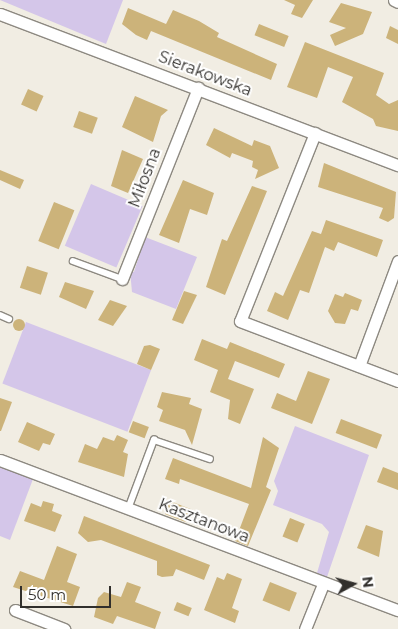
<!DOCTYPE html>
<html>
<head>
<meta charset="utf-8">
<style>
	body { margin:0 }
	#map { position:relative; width:398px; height:629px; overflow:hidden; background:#f1ede3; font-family:Montserrat,sans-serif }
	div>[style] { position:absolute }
	.green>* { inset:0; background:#d4c6e9; transform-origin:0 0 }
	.building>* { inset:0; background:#ccb37a; transform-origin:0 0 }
	.round { border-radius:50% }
	.roads { filter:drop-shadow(1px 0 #8d8981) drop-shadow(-1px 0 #8d8981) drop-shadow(0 1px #8d8981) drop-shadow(0 -1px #8d8981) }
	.lane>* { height:5.5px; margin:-2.75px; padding:0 2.75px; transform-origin:2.75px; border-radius:2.75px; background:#fff }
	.street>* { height:11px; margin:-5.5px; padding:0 5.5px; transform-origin:5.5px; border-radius:5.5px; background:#fff }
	span { translate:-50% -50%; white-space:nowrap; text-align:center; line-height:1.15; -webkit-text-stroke:4px #fff; paint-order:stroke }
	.street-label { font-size:16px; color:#312f2c }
	.north { position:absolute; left:328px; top:559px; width:50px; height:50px; -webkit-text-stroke:4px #fff; paint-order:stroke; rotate:83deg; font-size:14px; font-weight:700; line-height:20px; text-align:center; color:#312f2c }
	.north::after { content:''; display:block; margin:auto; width:18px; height:22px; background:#312f2c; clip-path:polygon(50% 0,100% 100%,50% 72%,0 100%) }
	.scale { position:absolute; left:20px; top:586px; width:91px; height:22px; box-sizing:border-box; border:2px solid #312f2c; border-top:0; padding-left:6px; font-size:15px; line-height:18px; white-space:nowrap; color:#312f2c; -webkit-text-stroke:4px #fff; paint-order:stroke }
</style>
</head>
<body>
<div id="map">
	<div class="green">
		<div style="clip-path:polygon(0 0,123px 0,106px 44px)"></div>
		<div style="left:91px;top:184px;width:56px;height:67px;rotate:23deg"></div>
		<div style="clip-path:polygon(145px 237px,197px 257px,176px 309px,132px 292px,130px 271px,134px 272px)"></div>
		<div style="left:26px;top:322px;width:134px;height:66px;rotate:21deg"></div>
		<div style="clip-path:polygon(295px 426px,369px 455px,327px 577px,317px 573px,329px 532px,322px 524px,273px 505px,278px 491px,274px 481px)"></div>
		<div style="clip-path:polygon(0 466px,33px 479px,10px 540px,0 536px)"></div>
	</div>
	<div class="building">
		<div style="clip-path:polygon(284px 0,313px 0,302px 18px,291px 14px,295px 5px)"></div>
		<div style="clip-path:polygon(341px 3px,372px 12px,363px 34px,335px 46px,330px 35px,346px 28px,329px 22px)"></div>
		<div style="clip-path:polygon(128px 8px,166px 24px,173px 10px,199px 21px,219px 33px,217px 37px,277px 64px,271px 80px,151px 31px,147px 40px,136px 35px,122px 24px)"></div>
		<div style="left:259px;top:24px;width:32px;height:12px;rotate:22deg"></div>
		<div style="clip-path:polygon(390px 26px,398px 30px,398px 44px,386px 38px)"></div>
		<div style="clip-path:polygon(305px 42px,384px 73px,376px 95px,389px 104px,398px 100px,398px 131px,376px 126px,373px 119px,342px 102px,353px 77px,328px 67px,317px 98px,287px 87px)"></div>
		<div style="left:28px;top:89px;width:17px;height:17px;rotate:24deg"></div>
		<div style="clip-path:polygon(135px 96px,168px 110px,161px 116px,153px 142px,122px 127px)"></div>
		<div style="left:79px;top:111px;width:20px;height:17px;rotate:20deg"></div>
		<div style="clip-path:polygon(214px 128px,252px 146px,254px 140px,270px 146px,279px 168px,255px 179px,258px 170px,252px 167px,253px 161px,232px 153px,230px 158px,206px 145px)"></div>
		<div style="clip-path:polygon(122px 150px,143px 159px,128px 193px,111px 186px)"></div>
		<div style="clip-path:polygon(324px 163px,396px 192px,394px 218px,388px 222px,379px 218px,383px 208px,318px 187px)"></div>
		<div style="clip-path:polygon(0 170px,24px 180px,20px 189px,0 180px)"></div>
		<div style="clip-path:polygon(183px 180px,214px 193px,207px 215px,190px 209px,179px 243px,159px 235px)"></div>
		<div style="clip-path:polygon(252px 186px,267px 191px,225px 295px,206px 287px,222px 239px,227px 241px)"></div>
		<div style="left:54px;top:202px;width:22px;height:42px;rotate:22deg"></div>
		<div style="clip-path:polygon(326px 220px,383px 240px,377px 257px,338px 242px,334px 251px,325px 247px,309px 293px,300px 290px,288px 320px,267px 311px,275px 292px,283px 296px,312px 231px,321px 234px)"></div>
		<div style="left:27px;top:266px;width:22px;height:23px;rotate:18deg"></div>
		<div style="clip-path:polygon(65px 282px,94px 291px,86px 309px,59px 297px)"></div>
		<div style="clip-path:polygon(184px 291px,197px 295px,183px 324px,172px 320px)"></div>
		<div style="clip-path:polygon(345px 293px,362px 300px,358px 311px,351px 309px,345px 324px,335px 323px,328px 311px,335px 294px,343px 297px)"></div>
		<div style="clip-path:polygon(110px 300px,127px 306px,113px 326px,98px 320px)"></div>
		<div class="round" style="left:13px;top:319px;width:12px;height:12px"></div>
		<div style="clip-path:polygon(202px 339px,227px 349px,230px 342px,285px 364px,279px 378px,235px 361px,228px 379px,254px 389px,240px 424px,228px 419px,230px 400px,210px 392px,218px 370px,194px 360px)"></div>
		<div style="clip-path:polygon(150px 345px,160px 349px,151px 370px,137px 364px,144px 346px)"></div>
		<div style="clip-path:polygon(308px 371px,330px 379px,312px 424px,271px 408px,277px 393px,296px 401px)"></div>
		<div style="clip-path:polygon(162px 392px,191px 398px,189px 404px,202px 409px,192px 445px,185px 430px,159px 421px,163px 410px,157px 407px)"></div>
		<div style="clip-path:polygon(0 398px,12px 402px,1px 431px,0 431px)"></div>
		<div style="left:341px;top:419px;width:44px;height:15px;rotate:21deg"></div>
		<div style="left:133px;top:421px;width:17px;height:12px;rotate:21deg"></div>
		<div style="clip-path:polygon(27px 422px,55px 434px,50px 445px,43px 443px,39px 451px,18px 442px)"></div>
		<div style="clip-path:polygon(117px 435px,128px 440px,123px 452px,128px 454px,124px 477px,78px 462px,85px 444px,97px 449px,103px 437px,114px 441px)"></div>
		<div style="clip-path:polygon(263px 437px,279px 448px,266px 487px,271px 490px,248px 546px,235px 541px,249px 504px,180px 479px,179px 484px,165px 479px,173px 458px,251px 488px)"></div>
		<div style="clip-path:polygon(383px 467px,398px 473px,398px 490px,377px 482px)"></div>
		<div style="clip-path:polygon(43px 501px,54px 504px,52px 511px,62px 515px,55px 532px,24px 521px,31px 503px,41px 507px)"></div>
		<div style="left:170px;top:501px;width:22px;height:14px;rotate:21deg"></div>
		<div style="clip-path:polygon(84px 516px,210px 565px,204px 580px,176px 569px,173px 576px,162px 577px,157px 575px,157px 561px,101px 540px,88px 542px,78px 533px)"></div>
		<div style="left:290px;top:518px;width:16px;height:20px;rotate:22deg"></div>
		<div style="clip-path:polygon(366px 525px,383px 531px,379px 557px,357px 548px)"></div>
		<div style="clip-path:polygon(57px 546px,77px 554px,67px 582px,80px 587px,73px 606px,13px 587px,20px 571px,44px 580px)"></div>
		<div style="clip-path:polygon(227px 573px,242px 579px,232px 608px,239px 611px,235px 623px,204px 610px,217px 577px,224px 580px)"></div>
		<div style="clip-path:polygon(127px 582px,141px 587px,135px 602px,161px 612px,155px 629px,117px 616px,113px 624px,94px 617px,98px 598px,104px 592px,121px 597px)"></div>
		<div style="left:270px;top:582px;width:29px;height:20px;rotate:22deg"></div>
		<div style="left:177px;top:602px;width:16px;height:9px;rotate:22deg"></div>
	</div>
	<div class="roads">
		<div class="lane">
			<div style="left:73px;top:261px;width:52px;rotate:20.2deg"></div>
			<div style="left:0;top:315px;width:10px;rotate:24deg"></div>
			<div style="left:128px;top:509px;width:74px;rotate:-69.4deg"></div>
			<div style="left:154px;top:440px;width:59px;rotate:18.7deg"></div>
		</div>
		<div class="street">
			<div style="left:394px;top:0;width:4px;rotate:27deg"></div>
			<div style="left:0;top:14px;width:426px;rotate:20.8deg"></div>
			<div style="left:315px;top:133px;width:202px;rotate:111.7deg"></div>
			<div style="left:240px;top:321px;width:169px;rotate:20.8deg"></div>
			<div style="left:122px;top:279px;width:206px;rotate:-68.3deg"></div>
			<div style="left:359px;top:366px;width:112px;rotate:-69.6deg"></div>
			<div style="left:0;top:460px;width:425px;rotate:20.7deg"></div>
			<div style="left:15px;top:610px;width:53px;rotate:21.2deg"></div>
			<div style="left:305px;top:629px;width:48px;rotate:-68.2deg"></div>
		</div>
	</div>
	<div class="street-label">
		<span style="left:205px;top:74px;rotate:21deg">Sierakowska</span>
		<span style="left:145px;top:178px;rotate:-69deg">Miłosna</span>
		<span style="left:204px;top:521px;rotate:21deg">Kasztanowa</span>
	</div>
	<div class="north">N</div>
	<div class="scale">50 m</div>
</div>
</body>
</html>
